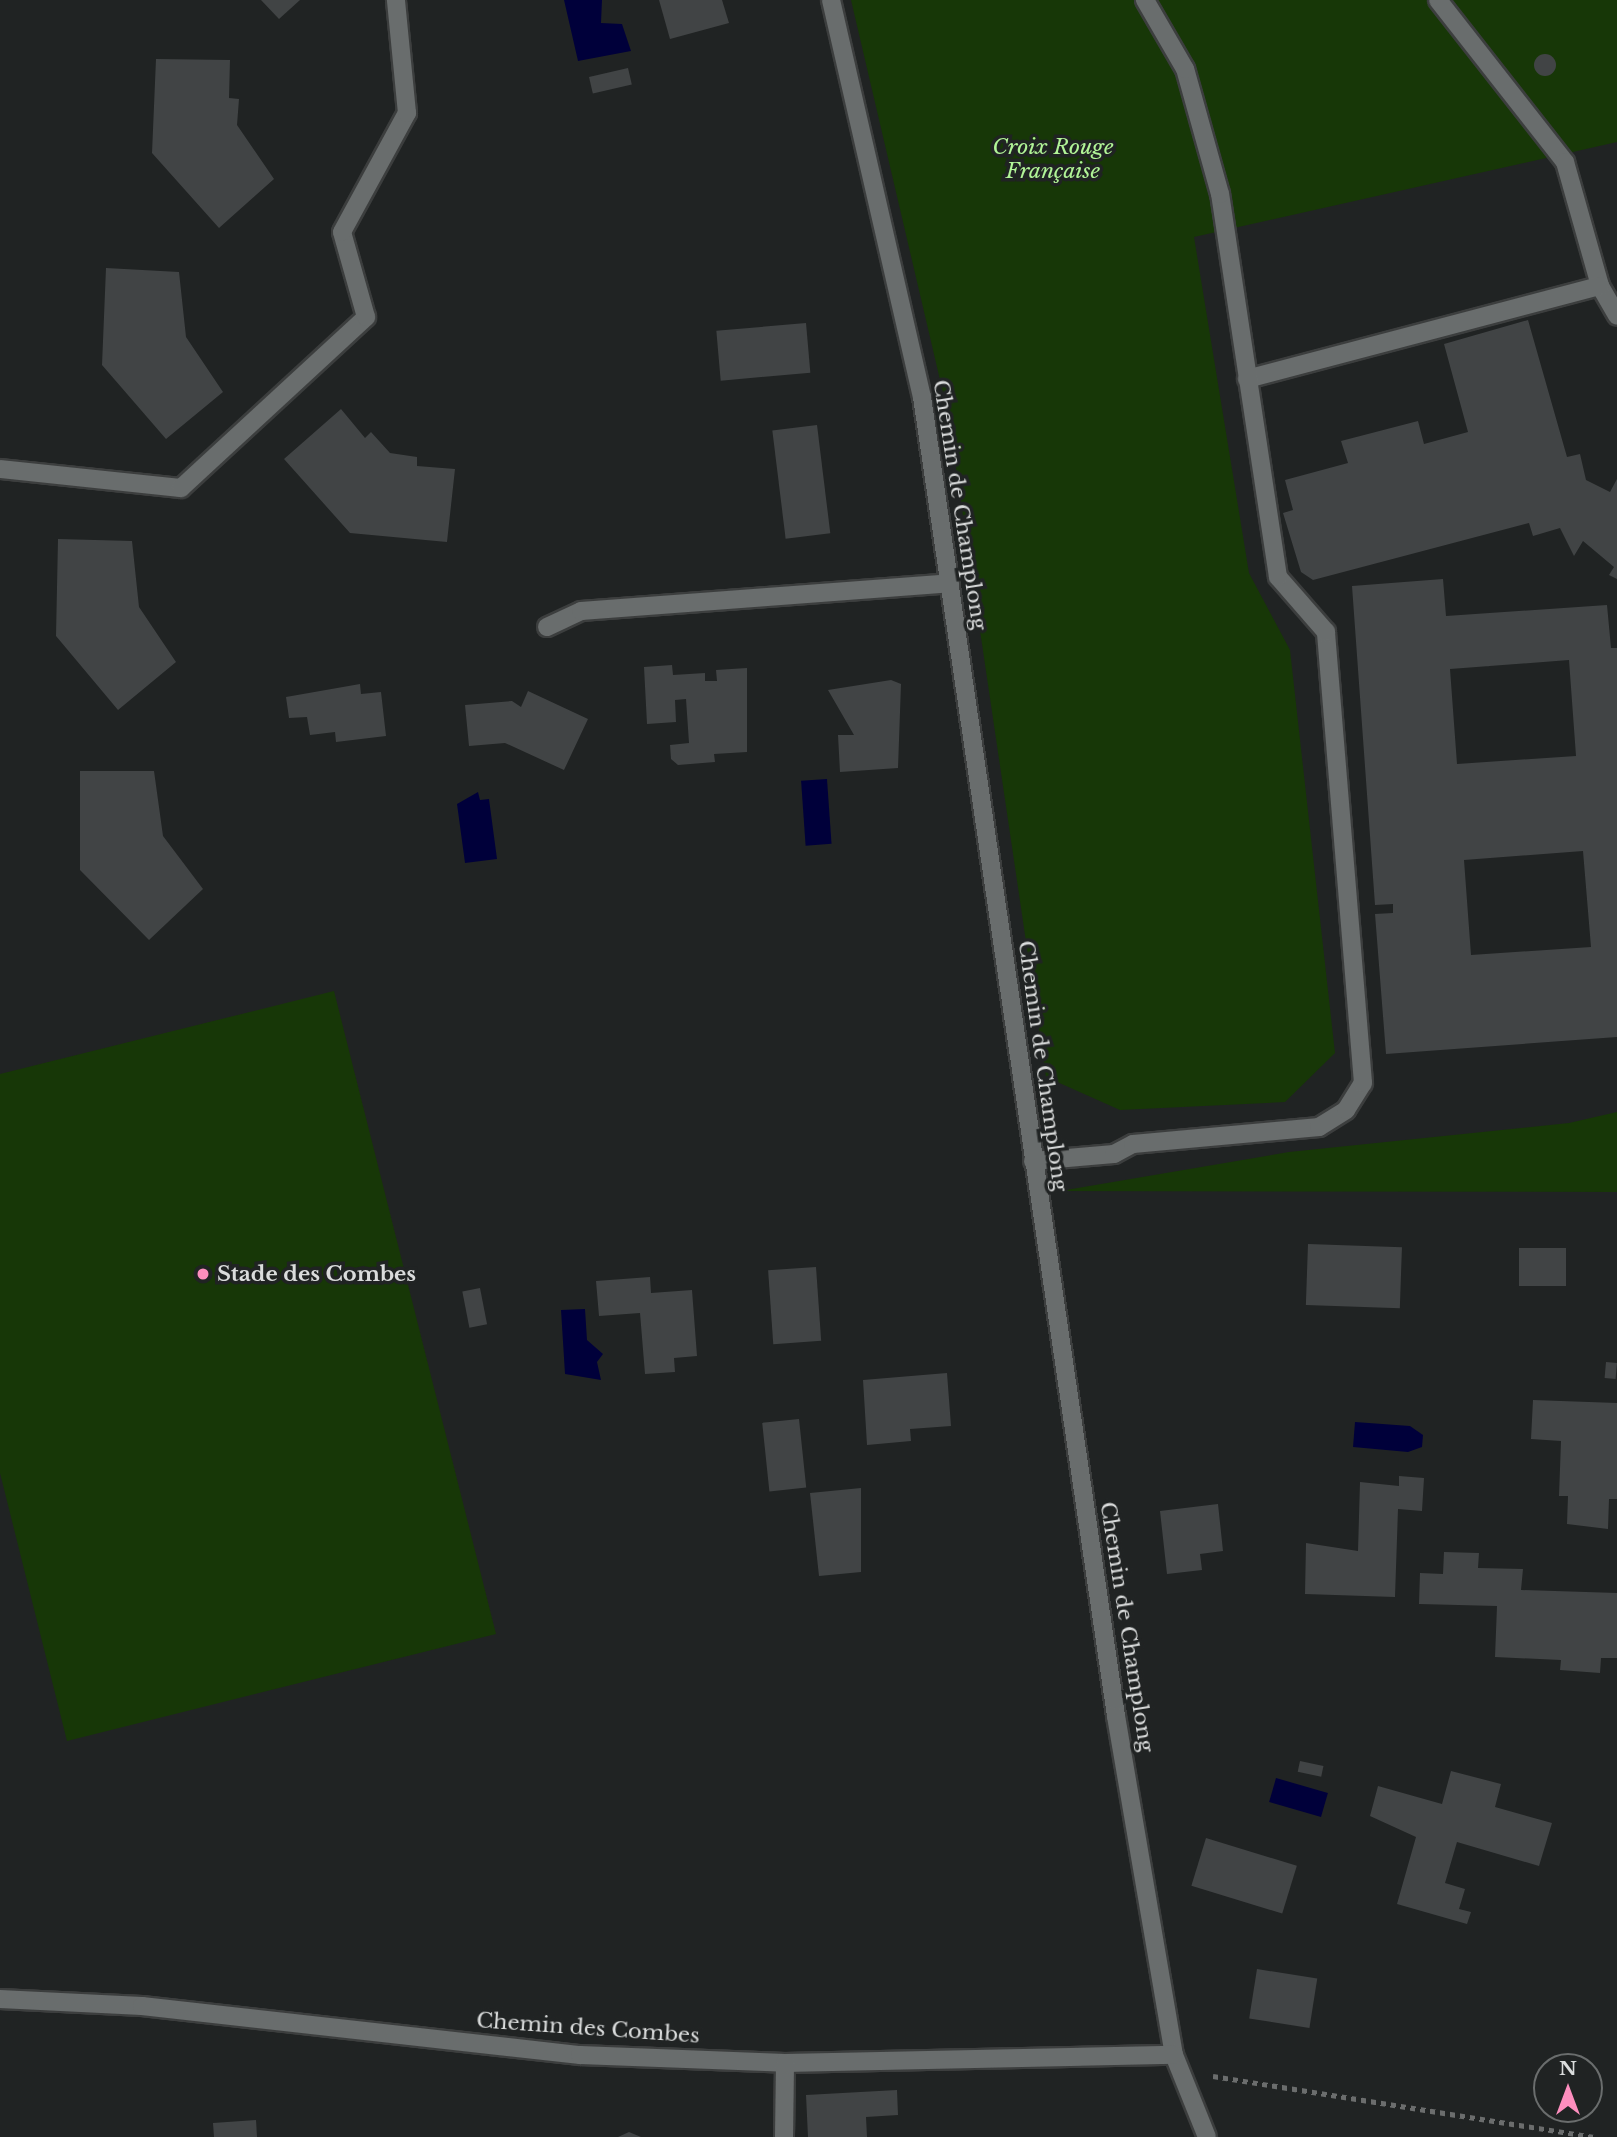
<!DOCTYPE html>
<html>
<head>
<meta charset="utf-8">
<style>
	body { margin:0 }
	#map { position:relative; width:1617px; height:2137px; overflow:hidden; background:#202323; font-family:"Libre Baskerville",serif }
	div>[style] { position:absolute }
	.green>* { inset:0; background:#173707 }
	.water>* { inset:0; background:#00003a; transform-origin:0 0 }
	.building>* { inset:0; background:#414445; transform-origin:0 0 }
	.round { border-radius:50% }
	.path>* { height:4.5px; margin-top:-2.25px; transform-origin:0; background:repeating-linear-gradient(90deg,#6b6d6d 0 5px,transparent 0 10px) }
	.roads { filter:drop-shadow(2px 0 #3c3e3e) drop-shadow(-2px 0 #3c3e3e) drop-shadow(0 2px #3c3e3e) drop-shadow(0 -2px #3c3e3e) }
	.service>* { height:18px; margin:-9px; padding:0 9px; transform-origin:9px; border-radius:9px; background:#696d6d }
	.minor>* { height:18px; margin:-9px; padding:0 9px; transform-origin:9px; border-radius:9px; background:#696d6d }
	.dots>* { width:19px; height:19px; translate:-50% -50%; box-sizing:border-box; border:4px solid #202323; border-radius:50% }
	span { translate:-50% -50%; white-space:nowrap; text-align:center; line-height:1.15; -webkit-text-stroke:7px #202323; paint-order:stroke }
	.park-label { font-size:21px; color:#b1f497; font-style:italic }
	.street-label { font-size:21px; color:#dadcdc }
	.poi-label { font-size:21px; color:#dadcdc; font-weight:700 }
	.left { translate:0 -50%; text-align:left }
	.north { position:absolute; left:1533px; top:2053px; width:70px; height:70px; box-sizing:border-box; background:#202323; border:2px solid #6a6d6d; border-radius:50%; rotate:0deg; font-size:19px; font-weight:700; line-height:28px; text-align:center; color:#dadcdc }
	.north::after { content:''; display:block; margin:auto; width:24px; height:32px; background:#fd8ebe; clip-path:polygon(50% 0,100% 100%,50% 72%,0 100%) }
</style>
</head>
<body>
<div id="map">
	<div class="green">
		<div style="clip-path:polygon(851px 0,1617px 0,1617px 142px,1194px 237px,1249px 573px,1290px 650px,1335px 1053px,1285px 1102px,1120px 1110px,1046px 1077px,948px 414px)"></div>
		<div style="clip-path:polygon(334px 991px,496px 1634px,67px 1741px,0 1473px,0 1074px)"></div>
		<div style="clip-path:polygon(1617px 1112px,1617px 1192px,1060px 1191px,1289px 1152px,1569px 1123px)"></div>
	</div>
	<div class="water">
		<div style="clip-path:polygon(564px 0,602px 0,601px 23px,622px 24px,631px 51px,578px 61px)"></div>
		<div style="left:827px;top:779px;width:65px;height:26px;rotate:86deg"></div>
		<div style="clip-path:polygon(478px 792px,480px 800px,489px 799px,497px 859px,465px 863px,457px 804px)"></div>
		<div style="clip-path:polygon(585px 1309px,587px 1340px,603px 1354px,597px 1362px,601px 1380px,565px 1374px,561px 1310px)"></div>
		<div style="clip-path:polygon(1355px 1422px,1410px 1426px,1423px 1435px,1422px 1447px,1408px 1452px,1353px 1447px)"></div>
		<div style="left:1276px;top:1778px;width:54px;height:25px;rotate:16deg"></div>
	</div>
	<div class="building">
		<div style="clip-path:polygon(261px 0,300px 0,279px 19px)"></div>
		<div style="clip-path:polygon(659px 0,722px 0,729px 23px,670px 39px)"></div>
		<div class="round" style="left:1534px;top:54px;width:22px;height:22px"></div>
		<div style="clip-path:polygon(156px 59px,230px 60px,229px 98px,239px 99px,237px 125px,274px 179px,219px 228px,152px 153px)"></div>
		<div style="left:628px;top:68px;width:17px;height:40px;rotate:77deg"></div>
		<div style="clip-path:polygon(106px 268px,179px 272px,186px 337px,223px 392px,166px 439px,102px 365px)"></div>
		<div style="clip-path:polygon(1528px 320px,1567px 457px,1580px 454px,1586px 480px,1610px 492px,1617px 479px,1617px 579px,1609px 575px,1614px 567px,1583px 541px,1574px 556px,1560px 528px,1533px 536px,1529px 523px,1313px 580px,1301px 572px,1283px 513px,1293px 510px,1285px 480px,1348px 463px,1341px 441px,1418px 421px,1424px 444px,1468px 432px,1444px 344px)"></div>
		<div style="left:806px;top:323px;width:50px;height:90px;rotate:85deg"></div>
		<div style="clip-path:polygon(341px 409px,365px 438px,371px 432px,390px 453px,417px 457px,417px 466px,455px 469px,447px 542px,350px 533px,284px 459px)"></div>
		<div style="left:817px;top:425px;width:109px;height:45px;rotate:83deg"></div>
		<div style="clip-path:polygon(58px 539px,132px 541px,139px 607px,176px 662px,118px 710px,56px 636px)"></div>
		<div style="clip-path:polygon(evenodd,1443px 579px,1446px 616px,1607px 605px,1611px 648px,1617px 648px,1617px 1037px,1386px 1054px,1375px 914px,1393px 913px,1393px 904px,1375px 905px,1352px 586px,1443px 579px,1569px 660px,1576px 756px,1457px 764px,1450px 669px,1569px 660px,1443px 579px,1583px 851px,1591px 947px,1471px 955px,1464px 860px,1583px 851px)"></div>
		<div style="clip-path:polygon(672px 665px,673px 675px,705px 673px,705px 681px,717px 681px,716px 670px,747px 668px,747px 752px,714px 754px,715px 762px,678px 765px,671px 759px,670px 745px,689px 743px,686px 699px,675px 700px,676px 722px,647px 724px,644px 667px)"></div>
		<div style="clip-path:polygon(891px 680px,901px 684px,898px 768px,840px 772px,838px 735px,854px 735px,828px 690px)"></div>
		<div style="clip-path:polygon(360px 684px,361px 694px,381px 692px,386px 736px,336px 742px,335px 732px,310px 735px,307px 717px,289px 718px,286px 697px)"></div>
		<div style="clip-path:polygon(528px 691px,588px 719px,564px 770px,505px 743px,469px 746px,465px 705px,512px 701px,521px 707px)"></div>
		<div style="clip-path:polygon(80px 771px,154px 771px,163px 836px,203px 889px,149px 940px,80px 870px)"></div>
		<div style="left:1308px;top:1244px;width:94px;height:61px;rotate:2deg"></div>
		<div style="left:1519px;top:1248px;width:47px;height:38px"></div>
		<div style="left:816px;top:1267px;width:74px;height:48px;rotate:86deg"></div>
		<div style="clip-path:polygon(650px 1277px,651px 1293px,692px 1290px,697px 1356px,674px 1358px,675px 1372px,645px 1374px,640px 1313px,599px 1316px,596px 1281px)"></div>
		<div style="left:480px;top:1288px;width:37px;height:18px;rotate:79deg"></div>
		<div style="left:1606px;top:1362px;width:11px;height:16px;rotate:5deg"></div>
		<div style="clip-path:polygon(947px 1373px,951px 1426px,910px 1429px,911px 1441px,867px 1445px,863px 1380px)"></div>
		<div style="clip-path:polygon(1533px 1400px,1617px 1403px,1617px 1499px,1609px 1499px,1608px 1529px,1567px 1524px,1568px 1496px,1559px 1496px,1561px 1441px,1531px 1439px)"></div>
		<div style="left:799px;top:1419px;width:69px;height:37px;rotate:84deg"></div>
		<div style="clip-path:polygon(1399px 1476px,1424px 1478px,1422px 1511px,1398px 1509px,1395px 1597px,1305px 1594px,1306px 1543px,1358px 1551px,1360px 1482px,1399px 1486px)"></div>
		<div style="clip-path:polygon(861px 1488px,861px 1572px,819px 1576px,810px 1493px)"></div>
		<div style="clip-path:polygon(1218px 1504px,1223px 1551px,1200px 1554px,1202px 1570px,1167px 1574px,1160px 1511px)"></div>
		<div style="clip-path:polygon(1444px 1552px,1479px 1553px,1478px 1568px,1523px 1569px,1521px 1590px,1617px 1593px,1617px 1658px,1601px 1658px,1600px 1673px,1560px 1670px,1561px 1660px,1495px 1657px,1497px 1606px,1419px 1604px,1420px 1573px,1443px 1574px)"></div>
		<div style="left:1300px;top:1761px;width:24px;height:11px;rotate:12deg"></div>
		<div style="clip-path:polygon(1451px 1771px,1501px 1784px,1495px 1807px,1552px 1823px,1539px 1866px,1457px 1842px,1445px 1883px,1465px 1889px,1459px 1909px,1471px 1912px,1467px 1924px,1397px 1904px,1416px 1837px,1370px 1816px,1378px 1786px,1442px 1804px)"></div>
		<div style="left:1206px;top:1838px;width:95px;height:50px;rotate:17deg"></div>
		<div style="left:1257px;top:1969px;width:61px;height:50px;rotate:9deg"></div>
		<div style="clip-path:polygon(897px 2090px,898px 2115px,866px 2117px,867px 2137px,808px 2137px,806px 2095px)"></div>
		<div style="clip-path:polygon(256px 2120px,257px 2137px,214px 2137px,213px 2123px)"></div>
		<div style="clip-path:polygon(629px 2132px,641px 2137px,618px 2137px)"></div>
	</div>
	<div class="path">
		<div style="left:1213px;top:2076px;width:386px;rotate:9.1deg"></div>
	</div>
	<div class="roads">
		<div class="service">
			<div style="left:1438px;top:0;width:206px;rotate:51.9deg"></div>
			<div style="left:1565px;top:162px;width:129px;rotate:74.2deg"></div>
			<div style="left:1600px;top:286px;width:34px;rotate:60deg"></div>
			<div style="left:1247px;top:379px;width:365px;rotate:-14.8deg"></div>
			<div style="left:0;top:469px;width:182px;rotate:6deg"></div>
			<div style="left:181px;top:488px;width:252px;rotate:-42.7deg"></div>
			<div style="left:366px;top:317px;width:88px;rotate:-105.8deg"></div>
			<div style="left:342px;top:232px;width:136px;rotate:-61.4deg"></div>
			<div style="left:407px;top:113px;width:114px;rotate:-95.6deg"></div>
			<div style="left:547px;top:627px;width:38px;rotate:-25deg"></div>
			<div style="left:581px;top:611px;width:370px;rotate:-4.3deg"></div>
			<div style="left:1033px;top:1161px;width:81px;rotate:-4.9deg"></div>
			<div style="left:1114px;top:1154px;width:21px;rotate:-28deg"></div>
			<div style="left:1133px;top:1144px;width:187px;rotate:-5.2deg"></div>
			<div style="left:1319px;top:1127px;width:32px;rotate:-32deg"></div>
			<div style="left:1346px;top:1110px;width:32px;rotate:-58deg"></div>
			<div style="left:1363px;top:1083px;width:453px;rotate:-94.7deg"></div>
			<div style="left:1326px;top:632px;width:73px;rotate:-131.1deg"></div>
			<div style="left:1278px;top:577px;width:387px;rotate:-98.6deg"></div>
			<div style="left:1220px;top:194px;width:130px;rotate:-105.6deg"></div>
			<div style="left:1185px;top:69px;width:80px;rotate:-120.1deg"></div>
		</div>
		<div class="minor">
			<div style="left:831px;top:0;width:407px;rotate:77.1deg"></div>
			<div style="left:922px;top:397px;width:1333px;rotate:81.63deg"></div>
			<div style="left:1116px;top:1716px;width:344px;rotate:80.3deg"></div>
			<div style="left:1174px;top:2055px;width:88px;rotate:68.1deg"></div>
			<div style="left:0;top:1999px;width:142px;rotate:2.8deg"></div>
			<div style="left:142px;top:2006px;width:441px;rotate:6.4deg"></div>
			<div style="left:580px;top:2055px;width:205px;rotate:2.2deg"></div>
			<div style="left:785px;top:2063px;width:389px;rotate:-1.2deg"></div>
			<div style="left:784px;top:2137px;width:74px;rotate:-89.2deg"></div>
		</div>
	</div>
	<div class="dots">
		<div style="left:203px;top:1274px;background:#fd8ebe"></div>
	</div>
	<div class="park-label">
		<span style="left:1053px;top:159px">Croix Rouge<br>Française</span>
	</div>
	<div class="street-label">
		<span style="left:960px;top:505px;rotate:81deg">Chemin de Champlong</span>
		<span style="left:1043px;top:1066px;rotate:82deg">Chemin de Champlong</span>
		<span style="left:1127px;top:1627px;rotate:81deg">Chemin de Champlong</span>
		<span style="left:588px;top:2028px;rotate:4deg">Chemin des Combes</span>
	</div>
	<div class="poi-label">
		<span class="left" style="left:217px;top:1274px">Stade des Combes</span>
	</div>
	<div class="north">N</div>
</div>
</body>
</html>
